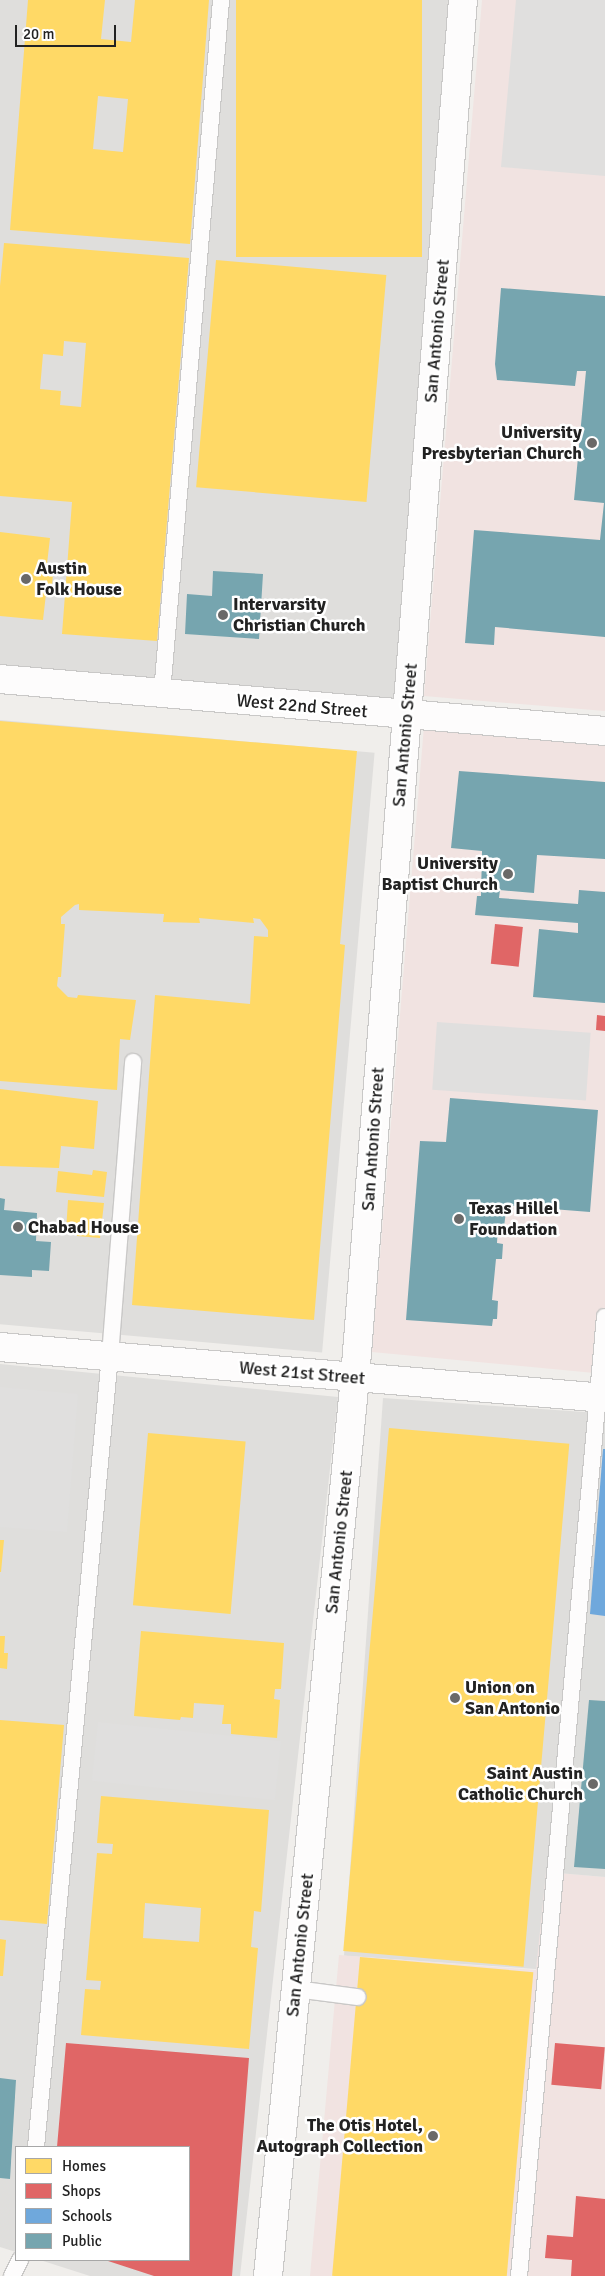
<!DOCTYPE html>
<html>
<head>
<meta charset="utf-8">
<style>
	body { margin:0 }
	#map { position:relative; width:605px; height:2276px; overflow:hidden; background:#f0eeeb; font-family:Signika,sans-serif }
	div>[style] { position:absolute }
	.residential>* { inset:0; background:#dfdedc; transform-origin:0 0 }
	.commercial>* { inset:0; background:#f1e3e1 }
	.religious>* { inset:0; background:#dededc }
	.parking>* { inset:0; background:#e0dfde; transform-origin:0 0 }
	.homes>* { inset:0; background:#ffd966; transform-origin:0 0 }
	.shops>* { inset:0; background:#e06666; transform-origin:0 0 }
	.schools>* { inset:0; background:#6fa8dc }
	.public>* { inset:0; background:#76a5af }
	.roads { filter:drop-shadow(1px 0 #c9c8c7) drop-shadow(-1px 0 #c9c8c7) drop-shadow(0 1px #c9c8c7) drop-shadow(0 -1px #c9c8c7) }
	.lane>* { height:16px; margin:-8px; padding:0 8px; transform-origin:8px; border-radius:8px; background:#fdfcfc }
	.street>* { height:28px; margin:-14px; padding:0 14px; transform-origin:14px; border-radius:14px; background:#fdfcfc }
	.dots>* { width:14px; height:14px; translate:-50% -50%; box-sizing:border-box; border:2px solid #fff; border-radius:50% }
	span { translate:-50% -50%; white-space:nowrap; text-align:center; line-height:1.15; -webkit-text-stroke:5px #fff; paint-order:stroke }
	.street-label { font-size:18px; color:#222 }
	.poi-label { font-size:18px; color:#222; font-weight:700 }
	.right { translate:-100% -50%; text-align:right }
	.left { translate:0 -50%; text-align:left }
	.legend { position:absolute; left:15px; top:2146px; width:175px; height:115px; box-sizing:border-box; background:#fff; border:1px solid #a7a7a7; margin:0; padding:6px 9px; list-style:none; font-size:15px; color:#222 }
	.legend li { display:flex; align-items:center; gap:10px; height:25px }
	.legend b { width:25px; border:1px solid #a7a7a7 }
	.scale { position:absolute; left:15px; top:25px; width:101px; height:22px; box-sizing:border-box; border:2px solid #222; border-top:0; padding-left:6px; font-size:15px; line-height:18px; white-space:nowrap; color:#222; -webkit-text-stroke:4px #fff; paint-order:stroke }
</style>
</head>
<body>
<div id="map">
	<div class="residential">
		<div style="clip-path:polygon(0 0,448px 0,400px 702px,0 666px)"></div>
		<div style="left:0;top:720px;width:376px;height:602px;rotate:5deg"></div>
		<div style="clip-path:polygon(0 1364px,338px 1397px,240px 2276px,90px 2276px,40px 2260px,189px 2260px,189px 2147px,16px 2147px,16px 2252px,0 2247px)"></div>
		<div style="left:383px;top:1398px;width:209px;height:559px;rotate:4deg"></div>
	</div>
	<div class="commercial">
		<div style="clip-path:polygon(482px 0,605px 0,605px 711px,424px 696px)"></div>
		<div style="clip-path:polygon(424px 726px,605px 745px,605px 1374px,372px 1352px)"></div>
		<div style="clip-path:polygon(546px 1872px,605px 1877px,605px 2276px,310px 2276px,339px 1955px,536px 1970px)"></div>
	</div>
	<div class="religious">
		<div style="clip-path:polygon(591px 1414px,605px 1415px,605px 1877px,546px 1872px)"></div>
	</div>
	<div class="parking">
		<div style="clip-path:polygon(516px 0,605px 0,605px 176px,501px 167px)"></div>
		<div style="left:437px;top:1022px;width:154px;height:68px;rotate:4deg"></div>
		<div style="clip-path:polygon(0 1387px,78px 1394px,67px 1532px,0 1527px)"></div>
		<div style="left:98px;top:1722px;width:184px;height:59px;rotate:6deg"></div>
	</div>
	<div class="homes">
		<div style="clip-path:polygon(evenodd,28px 0,105px 0,101px 39px,131px 42px,135px 0,209px 0,190px 244px,10px 230px,28px 0,98px 96px,128px 99px,123px 152px,93px 149px,98px 96px)"></div>
		<div style="left:236px;top:0;width:186px;height:257px"></div>
		<div style="clip-path:polygon(evenodd,4px 243px,189px 258px,157px 641px,62px 634px,72px 502px,0 496px,0 286px,4px 243px,64px 341px,86px 343px,81px 407px,60px 405px,61px 391px,40px 389px,43px 354px,63px 356px,64px 341px)"></div>
		<div style="left:216px;top:260px;width:171px;height:228px;rotate:5deg"></div>
		<div style="clip-path:polygon(0 532px,50px 538px,47px 564px,54px 564px,51px 595px,46px 594px,43px 620px,0 616px)"></div>
		<div style="clip-path:polygon(0 721px,357px 751px,340px 944px,345px 945px,314px 1320px,132px 1305px,155px 995px,250px 1004px,254px 936px,268px 937px,268px 930px,260px 919px,253px 918px,254px 923px,199px 918px,200px 923px,163px 922px,164px 914px,79px 910px,79px 904px,75px 905px,61px 917px,61px 924px,65px 924px,61px 977px,58px 977px,57px 986px,68px 997px,77px 998px,78px 995px,136px 1000px,130px 1040px,120px 1039px,117px 1090px,0 1081px)"></div>
		<div style="clip-path:polygon(0 1089px,98px 1101px,94px 1149px,61px 1146px,59px 1168px,0 1166px)"></div>
		<div style="clip-path:polygon(93px 1170px,107px 1172px,104px 1197px,56px 1192px,58px 1171px,92px 1175px)"></div>
		<div style="clip-path:polygon(68px 1200px,104px 1203px,100px 1238px,77px 1236px,78px 1232px,66px 1231px)"></div>
		<div style="left:389px;top:1428px;width:181px;height:525px;rotate:5deg"></div>
		<div style="left:148px;top:1433px;width:98px;height:173px;rotate:5deg"></div>
		<div style="clip-path:polygon(0 1540px,4px 1540px,1px 1572px,0 1572px)"></div>
		<div style="clip-path:polygon(141px 1631px,284px 1643px,281px 1689px,275px 1689px,274px 1699px,280px 1700px,277px 1738px,231px 1734px,231px 1724px,222px 1724px,224px 1705px,194px 1703px,193px 1718px,181px 1717px,180px 1720px,134px 1716px)"></div>
		<div style="clip-path:polygon(0 1636px,5px 1636px,4px 1653px,8px 1653px,7px 1669px,0 1668px)"></div>
		<div style="clip-path:polygon(0 1720px,64px 1725px,47px 1924px,0 1920px)"></div>
		<div style="clip-path:polygon(evenodd,101px 1796px,269px 1810px,261px 1912px,254px 1911px,251px 1947px,258px 1948px,249px 2049px,81px 2035px,85px 1989px,100px 1990px,101px 1981px,86px 1980px,97px 1853px,112px 1854px,113px 1844px,97px 1843px,101px 1796px,145px 1903px,201px 1908px,199px 1942px,143px 1938px,145px 1903px)"></div>
		<div style="clip-path:polygon(0 1939px,6px 1940px,3px 1976px,0 1976px)"></div>
		<div style="left:360px;top:1957px;width:174px;height:320px;rotate:5deg"></div>
	</div>
	<div class="shops">
		<div style="left:495px;top:924px;width:28px;height:40px;rotate:6deg"></div>
		<div style="clip-path:polygon(597px 1015px,605px 1016px,605px 1031px,596px 1030px)"></div>
		<div style="clip-path:polygon(66px 2043px,249px 2058px,232px 2276px,154px 2276px,105px 2260px,189px 2260px,189px 2147px,57px 2147px)"></div>
		<div style="left:555px;top:2043px;width:50px;height:42px;rotate:5deg"></div>
		<div style="clip-path:polygon(576px 2196px,605px 2199px,605px 2276px,571px 2276px,572px 2260px,545px 2258px,547px 2235px,573px 2237px)"></div>
	</div>
	<div class="schools">
		<div style="clip-path:polygon(603px 1449px,605px 1449px,605px 1616px,590px 1614px)"></div>
	</div>
	<div class="public">
		<div style="clip-path:polygon(501px 288px,605px 296px,605px 637px,495px 627px,494px 645px,465px 643px,474px 530px,600px 540px,604px 503px,574px 500px,586px 371px,577px 371px,575px 386px,497px 380px,495px 364px)"></div>
		<div style="clip-path:polygon(213px 571px,263px 574px,259px 639px,185px 634px,187px 594px,212px 596px)"></div>
		<div style="clip-path:polygon(459px 771px,605px 782px,605px 859px,537px 855px,534px 893px,500px 890px,499px 898px,578px 904px,579px 890px,605px 892px,605px 1003px,533px 997px,539px 929px,578px 933px,578px 923px,475px 915px,477px 896px,481px 896px,482px 851px,451px 848px)"></div>
		<div style="clip-path:polygon(450px 1098px,598px 1110px,590px 1212px,501px 1205px,500px 1211px,506px 1211px,504px 1227px,498px 1226px,497px 1243px,503px 1244px,502px 1259px,496px 1259px,492px 1300px,498px 1301px,497px 1319px,493px 1319px,492px 1326px,406px 1320px,420px 1141px,446px 1142px)"></div>
		<div style="clip-path:polygon(0 1198px,5px 1199px,4px 1210px,37px 1213px,36px 1241px,51px 1242px,49px 1271px,32px 1270px,32px 1277px,0 1275px)"></div>
		<div style="clip-path:polygon(589px 1700px,605px 1701px,605px 1869px,574px 1867px)"></div>
		<div style="clip-path:polygon(0 2078px,16px 2080px,10px 2179px,0 2178px)"></div>
	</div>
	<div class="roads">
		<div class="lane">
			<div style="left:162px;top:693px;width:696px;rotate:-85.13deg"></div>
			<div style="left:296px;top:1989px;width:62px;rotate:7.5deg"></div>
			<div style="left:36px;top:2147px;width:794px;rotate:-84.66deg"></div>
			<div style="left:110px;top:1356px;width:295px;rotate:-85.5deg"></div>
			<div style="left:12px;top:2276px;width:18px;rotate:-63deg"></div>
			<div style="left:519px;top:2276px;width:963px;rotate:-84.88deg"></div>
		</div>
		<div class="street">
			<div style="left:0;top:679px;width:607px;rotate:4.91deg"></div>
			<div style="left:0;top:1347px;width:607px;rotate:4.82deg"></div>
			<div style="left:268px;top:2276px;width:902px;rotate:-84.47deg"></div>
			<div style="left:355px;top:1378px;width:1382px;rotate:-85.52deg"></div>
		</div>
	</div>
	<div class="dots">
		<div style="left:592px;top:443px;background:#6a6968"></div>
		<div style="left:26px;top:579px;background:#6a6968"></div>
		<div style="left:223px;top:615px;background:#6a6968"></div>
		<div style="left:508px;top:874px;background:#6a6968"></div>
		<div style="left:459px;top:1219px;background:#6a6968"></div>
		<div style="left:18px;top:1227px;background:#6a6968"></div>
		<div style="left:455px;top:1698px;background:#6a6968"></div>
		<div style="left:593px;top:1784px;background:#6a6968"></div>
		<div style="left:433px;top:2136px;background:#6a6968"></div>
	</div>
	<div class="street-label">
		<span style="left:437px;top:331px;rotate:-85deg">San Antonio Street</span>
		<span style="left:302px;top:706px;rotate:5deg">West 22nd Street</span>
		<span style="left:405px;top:735px;rotate:-85deg">San Antonio Street</span>
		<span style="left:373px;top:1139px;rotate:-86deg">San Antonio Street</span>
		<span style="left:302px;top:1373px;rotate:5deg">West 21st Street</span>
		<span style="left:339px;top:1542px;rotate:-84deg">San Antonio Street</span>
		<span style="left:300px;top:1945px;rotate:-84deg">San Antonio Street</span>
	</div>
	<div class="poi-label">
		<span class="right" style="left:582px;top:443px">University<br>Presbyterian Church</span>
		<span class="left" style="left:36px;top:579px">Austin<br>Folk House</span>
		<span class="left" style="left:233px;top:615px">Intervarsity<br>Christian Church</span>
		<span class="right" style="left:498px;top:874px">University<br>Baptist Church</span>
		<span class="left" style="left:469px;top:1219px">Texas Hillel<br>Foundation</span>
		<span class="left" style="left:28px;top:1227px">Chabad House</span>
		<span class="left" style="left:465px;top:1698px">Union on<br>San Antonio</span>
		<span class="right" style="left:583px;top:1784px">Saint Austin<br>Catholic Church</span>
		<span class="right" style="left:423px;top:2136px">The Otis Hotel,<br>Autograph Collection</span>
	</div>
	<ul class="legend">
	<li><b style="height:14px;background:#ffd966"></b>Homes</li>
	<li><b style="height:14px;background:#e06666"></b>Shops</li>
	<li><b style="height:14px;background:#6fa8dc"></b>Schools</li>
	<li><b style="height:14px;background:#76a5af"></b>Public</li>
	</ul>
	<div class="scale">20 m</div>
</div>
</body>
</html>
